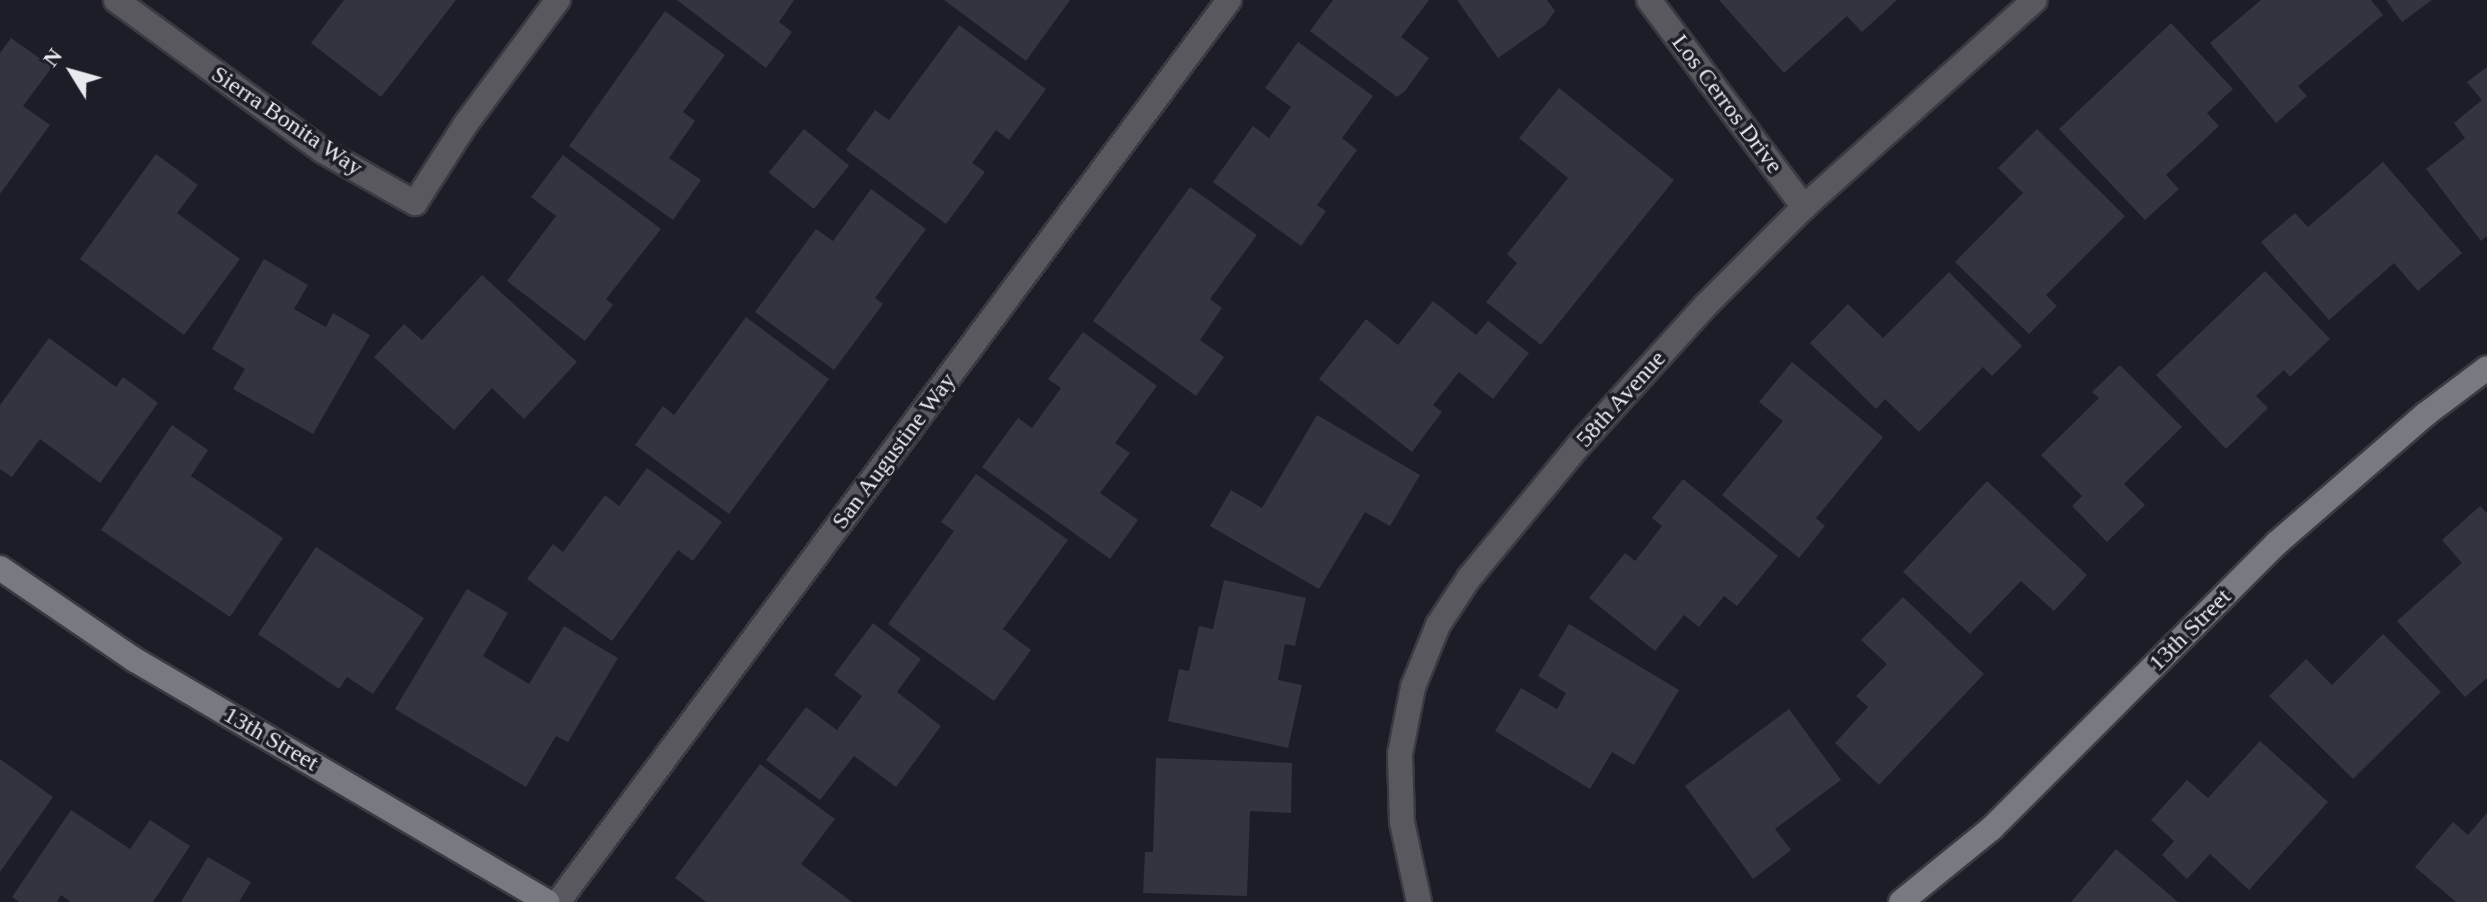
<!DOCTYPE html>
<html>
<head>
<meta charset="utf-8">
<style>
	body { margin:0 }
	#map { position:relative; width:2487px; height:902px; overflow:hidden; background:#1d1d27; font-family:Georgia,serif }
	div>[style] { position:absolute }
	.building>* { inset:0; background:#33343f; transform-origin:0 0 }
	.roads { filter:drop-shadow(2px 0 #3a3a43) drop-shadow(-2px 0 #3a3a43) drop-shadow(0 2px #3a3a43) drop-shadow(0 -2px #3a3a43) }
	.street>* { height:24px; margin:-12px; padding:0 12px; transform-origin:12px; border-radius:12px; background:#58585e }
	.secondary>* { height:24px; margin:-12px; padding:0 12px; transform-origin:12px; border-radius:12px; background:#797982 }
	span { translate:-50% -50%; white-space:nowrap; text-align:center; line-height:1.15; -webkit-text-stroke:7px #1d1d27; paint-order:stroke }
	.street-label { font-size:24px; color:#e9e9f0 }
	.north { position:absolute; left:32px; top:32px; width:80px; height:80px; -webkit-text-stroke:6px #1d1d27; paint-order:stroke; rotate:307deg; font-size:22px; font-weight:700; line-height:32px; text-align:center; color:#e9e9f0 }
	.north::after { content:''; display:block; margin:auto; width:28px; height:36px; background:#e9e9f0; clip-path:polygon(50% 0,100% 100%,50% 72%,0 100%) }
</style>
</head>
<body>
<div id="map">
	<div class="building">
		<div style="clip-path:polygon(344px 0,456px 0,381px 97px,311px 43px)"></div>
		<div style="clip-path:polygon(677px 0,794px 0,779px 22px,792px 32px,766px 68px)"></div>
		<div style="clip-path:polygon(944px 0,1070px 0,1026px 61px)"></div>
		<div style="clip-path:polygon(1333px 0,1429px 0,1401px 37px,1429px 58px,1405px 91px,1397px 97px,1310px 31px)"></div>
		<div style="clip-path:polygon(1457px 0,1547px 0,1555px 11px,1545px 25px,1498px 58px)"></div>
		<div style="clip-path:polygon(1719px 0,1897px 0,1862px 32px,1847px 16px,1784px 73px)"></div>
		<div style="clip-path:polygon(2261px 0,2371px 0,2383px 15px,2298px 86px,2307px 96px,2276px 123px,2210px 43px)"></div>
		<div style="clip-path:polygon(2386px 0,2432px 0,2402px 22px)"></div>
		<div style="clip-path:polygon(665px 11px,725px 55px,683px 112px,695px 121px,669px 158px,701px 180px,673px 220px,569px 146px)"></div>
		<div style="clip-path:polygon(2171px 23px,2233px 89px,2207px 113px,2219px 126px,2166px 175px,2179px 189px,2145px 220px,2059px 129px)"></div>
		<div style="clip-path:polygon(959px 25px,1046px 89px,1009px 140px,996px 130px,972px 163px,985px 172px,946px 224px,846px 150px,875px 110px,889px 120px)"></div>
		<div style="clip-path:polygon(11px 38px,52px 67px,23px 106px,50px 125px,0 194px,0 53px)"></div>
		<div style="clip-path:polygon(1298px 42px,1373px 96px,1342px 138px,1357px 150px,1317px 205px,1326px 211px,1301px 246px,1213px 182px,1253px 126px,1269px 138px,1291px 107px,1265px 88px)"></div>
		<div style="clip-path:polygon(2487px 67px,2487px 236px,2481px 241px,2426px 169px,2465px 138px,2454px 123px,2482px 100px,2467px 82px)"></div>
		<div style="clip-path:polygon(1559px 88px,1674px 180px,1541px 345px,1486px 302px,1517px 263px,1507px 254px,1568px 178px,1519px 138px)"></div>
		<div style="left:804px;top:129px;width:58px;height:56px;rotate:39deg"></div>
		<div style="clip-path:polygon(2037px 129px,2125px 216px,2046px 295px,2057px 306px,2029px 334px,1955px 262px,2023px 193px,1998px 168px)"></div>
		<div style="clip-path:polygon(156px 154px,198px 185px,177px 213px,240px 259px,184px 335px,80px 259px)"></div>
		<div style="clip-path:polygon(563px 155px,661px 229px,606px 299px,613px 305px,585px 341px,507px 281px,556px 216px,531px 197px)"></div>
		<div style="clip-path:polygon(2383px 162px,2462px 253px,2418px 291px,2394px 263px,2329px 320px,2261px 242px,2295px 213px,2308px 227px)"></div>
		<div style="clip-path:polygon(1190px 187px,1257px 235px,1210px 299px,1222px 308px,1200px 340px,1224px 357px,1196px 396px,1093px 321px)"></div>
		<div style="clip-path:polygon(871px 189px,926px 229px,875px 298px,883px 304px,834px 370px,755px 312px,816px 229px,833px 241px)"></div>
		<div style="clip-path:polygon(264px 259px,308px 285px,294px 309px,326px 327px,333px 313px,370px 335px,313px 434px,233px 389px,245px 369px,212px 349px)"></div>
		<div style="clip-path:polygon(2265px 271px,2330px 339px,2290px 377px,2284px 370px,2256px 396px,2268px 408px,2226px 449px,2156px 375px)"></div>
		<div style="clip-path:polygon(1949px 272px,2022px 346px,1992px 376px,1983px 367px,1919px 432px,1885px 399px,1876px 409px,1810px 343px,1848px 304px,1883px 338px)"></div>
		<div style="clip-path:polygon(482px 275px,577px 362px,524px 419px,492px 388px,454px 430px,374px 357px,404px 324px,422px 340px)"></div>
		<div style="clip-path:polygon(1433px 301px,1476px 335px,1488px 321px,1529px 353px,1493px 399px,1459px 372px,1433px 405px,1442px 412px,1412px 452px,1319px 379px,1366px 319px,1398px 345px)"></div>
		<div style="clip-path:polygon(746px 317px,829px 379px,729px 514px,635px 445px,663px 406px,674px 415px)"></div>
		<div style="clip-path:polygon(1083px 332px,1157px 386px,1115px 443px,1130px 453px,1100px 493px,1138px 520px,1110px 559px,982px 467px,1018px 418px,1032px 428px,1061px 388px,1048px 379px)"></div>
		<div style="clip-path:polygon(49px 338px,116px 387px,123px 377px,158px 403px,100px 483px,40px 439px,12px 477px,0 469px,0 405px)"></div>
		<div style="clip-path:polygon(1792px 362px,1883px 437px,1816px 518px,1825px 526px,1799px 558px,1722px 495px,1783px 421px,1759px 402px)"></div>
		<div style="clip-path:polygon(2120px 365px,2182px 427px,2124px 484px,2145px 505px,2107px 542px,2072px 506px,2082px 496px,2041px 455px,2099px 398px,2092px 392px)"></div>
		<div style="clip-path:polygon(1317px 415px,1420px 475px,1390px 526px,1365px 512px,1319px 589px,1210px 526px,1231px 490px,1262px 508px)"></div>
		<div style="clip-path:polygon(172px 425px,208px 450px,191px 476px,283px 538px,230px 617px,101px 530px)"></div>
		<div style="clip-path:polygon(647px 468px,722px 522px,693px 561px,678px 550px,612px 641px,527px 579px,553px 544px,563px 552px,605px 495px,619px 506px)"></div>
		<div style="clip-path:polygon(976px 474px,1068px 540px,1003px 629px,1031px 650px,994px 701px,888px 624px,954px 531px,941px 522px)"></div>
		<div style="clip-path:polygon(1683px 479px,1778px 556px,1737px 606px,1724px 596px,1699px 627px,1684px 615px,1655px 651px,1589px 598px,1625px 553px,1635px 561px,1662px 526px,1652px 518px)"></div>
		<div style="clip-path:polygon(1987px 481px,2087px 575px,2054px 611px,2021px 581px,1970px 634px,1903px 572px)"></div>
		<div style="clip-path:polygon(2480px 506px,2487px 513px,2487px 678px,2465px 697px,2397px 621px,2462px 563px,2442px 540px)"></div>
		<div style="clip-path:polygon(316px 547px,424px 618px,373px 694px,347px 677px,339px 689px,258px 634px)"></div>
		<div style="clip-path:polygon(1224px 580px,1306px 598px,1295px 646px,1285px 644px,1278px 680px,1302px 685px,1288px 748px,1168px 721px,1179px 669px,1189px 671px,1199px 626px,1213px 629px)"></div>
		<div style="clip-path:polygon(467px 589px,508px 613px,483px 656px,529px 684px,564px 626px,618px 658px,568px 742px,556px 736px,526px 787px,395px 709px)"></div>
		<div style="clip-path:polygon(1903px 597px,1984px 674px,1879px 785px,1835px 743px,1868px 707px,1856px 696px,1887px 664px,1861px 640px)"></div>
		<div style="clip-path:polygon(873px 623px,921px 659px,897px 692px,941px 726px,896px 787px,854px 756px,820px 800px,766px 760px,806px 707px,837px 730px,862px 696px,834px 675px)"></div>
		<div style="clip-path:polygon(1569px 624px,1679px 690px,1634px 765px,1612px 752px,1590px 789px,1495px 731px,1521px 688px,1557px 709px,1566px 693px,1538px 676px)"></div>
		<div style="clip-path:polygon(2383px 634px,2441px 692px,2353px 779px,2269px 696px,2306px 659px,2332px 685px)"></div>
		<div style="clip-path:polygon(1789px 709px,1841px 780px,1775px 829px,1791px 850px,1753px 879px,1685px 786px)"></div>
		<div style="clip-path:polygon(2260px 741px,2328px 802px,2249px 890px,2210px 854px,2187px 879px,2162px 855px,2174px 841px,2151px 820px,2187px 780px,2208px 798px)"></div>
		<div style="clip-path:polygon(1156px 758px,1292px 763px,1291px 813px,1250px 811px,1247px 896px,1143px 893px,1145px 852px,1153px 852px)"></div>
		<div style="clip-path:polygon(0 759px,53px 797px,0 872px)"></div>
		<div style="clip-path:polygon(760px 764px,835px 819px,801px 864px,852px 902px,706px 902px,675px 878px)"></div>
		<div style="clip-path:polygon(71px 810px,130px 849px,150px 820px,190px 846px,153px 902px,71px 902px,61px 895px,57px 902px,19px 902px,12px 897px)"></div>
		<div style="clip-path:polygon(2487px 813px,2487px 902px,2456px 902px,2415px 867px,2453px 822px,2468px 835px)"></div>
		<div style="clip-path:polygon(2116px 849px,2178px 902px,2071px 902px)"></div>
		<div style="clip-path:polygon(208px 857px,251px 882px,239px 902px,181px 902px)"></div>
	</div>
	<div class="roads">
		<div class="street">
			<div style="left:116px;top:0;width:256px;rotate:36.1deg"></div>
			<div style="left:323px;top:151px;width:106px;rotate:29.5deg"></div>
			<div style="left:415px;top:203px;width:93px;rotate:-57.3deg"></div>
			<div style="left:465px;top:125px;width:156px;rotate:-53.4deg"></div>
			<div style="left:1649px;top:0;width:259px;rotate:53.2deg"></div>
			<div style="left:558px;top:902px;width:1124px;rotate:-53.35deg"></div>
			<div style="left:1419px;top:902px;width:82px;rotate:-102deg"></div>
			<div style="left:1402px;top:822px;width:68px;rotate:-91.7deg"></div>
			<div style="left:1400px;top:754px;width:68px;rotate:-79deg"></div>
			<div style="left:1413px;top:687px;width:67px;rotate:-68deg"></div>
			<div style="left:1438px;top:625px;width:56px;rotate:-56.6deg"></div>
			<div style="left:1469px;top:578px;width:173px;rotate:-50.4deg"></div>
			<div style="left:1579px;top:445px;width:189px;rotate:-47.8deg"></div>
			<div style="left:1706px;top:305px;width:139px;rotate:-45deg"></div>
			<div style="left:1804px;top:207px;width:310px;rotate:-41.9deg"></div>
		</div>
		<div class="secondary">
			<div style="left:0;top:568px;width:163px;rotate:34.3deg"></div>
			<div style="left:135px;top:660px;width:478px;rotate:30.4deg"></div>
			<div style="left:1901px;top:902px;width:117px;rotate:-39.1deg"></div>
			<div style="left:1992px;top:828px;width:403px;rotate:-45deg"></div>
			<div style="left:2277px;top:543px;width:197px;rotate:-40.9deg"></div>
			<div style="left:2426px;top:414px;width:76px;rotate:-37deg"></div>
		</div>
	</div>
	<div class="street-label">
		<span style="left:1727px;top:104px;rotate:53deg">Los Cerros Drive</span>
		<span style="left:287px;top:121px;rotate:34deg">Sierra Bonita Way</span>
		<span style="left:1621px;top:399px;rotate:-48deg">58th Avenue</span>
		<span style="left:894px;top:451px;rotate:-53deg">San Augustine Way</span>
		<span style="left:2190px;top:630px;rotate:-45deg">13th Street</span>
		<span style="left:271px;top:739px;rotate:30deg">13th Street</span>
	</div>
	<div class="north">N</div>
</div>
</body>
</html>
